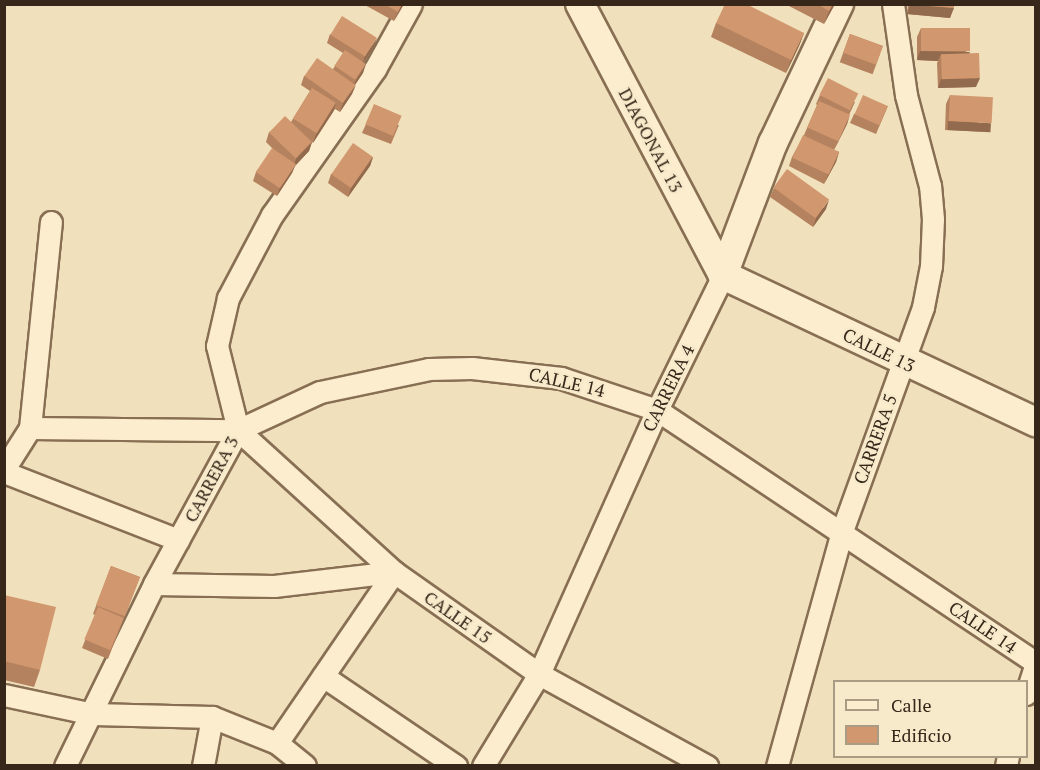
<!DOCTYPE html>
<html>
<head>
<meta charset="utf-8">
<style>
	body { margin:0 }
	#map { position:relative; width:1040px; height:770px; overflow:hidden; background:#f0e0bb; font-family:"PT Serif",serif }
	div>[style] { position:absolute }
	.roads { filter:drop-shadow(2px 0 #886f54) drop-shadow(-2px 0 #886f54) drop-shadow(0 2px #886f54) drop-shadow(0 -2px #886f54) }
	.street>* { height:21px; margin:-10.5px; padding:0 10.5px; transform-origin:10.5px; border-radius:10.5px; background:#fbedce }
	.secondary>* { height:28px; margin:-14px; padding:0 14px; transform-origin:14px; border-radius:14px; background:#fbedce }
	.wall>* { inset:0; background:#b4825f; transform-origin:0 0 }
	.shaded-wall>* { inset:0; background:#926a4d; transform-origin:0 0 }
	.building>* { inset:0; background:#d1976e; transform-origin:0 0 }
	span { translate:-50% -50%; white-space:nowrap; text-align:center; line-height:1.15; -webkit-text-stroke:5px #f7eaca; paint-order:stroke }
	.street-label { font-size:18px; color:#36271a }
	.frame { position:absolute; inset:0; border:6px solid #36271a; pointer-events:none }
	.legend { position:absolute; left:833px; top:680px; width:195px; height:78px; box-sizing:border-box; background:#f7eaca; border:2px solid #aa9c84; margin:0; padding:8px 10px; list-style:none; font-size:18px; color:#36271a }
	.legend li { display:flex; align-items:center; gap:12px; height:30px }
	.legend b { width:30px; border:2px solid #aa9c84 }
</style>
</head>
<body>
<div id="map">
	<div class="roads">
		<div class="street">
			<div style="left:30px;top:428px;width:208px;rotate:0.6deg"></div>
			<div style="left:238px;top:430px;width:90px;rotate:-24.9deg"></div>
			<div style="left:320px;top:392px;width:111px;rotate:-11.9deg"></div>
			<div style="left:429px;top:369px;width:43px;rotate:-1.3deg"></div>
			<div style="left:472px;top:368px;width:90px;rotate:6.4deg"></div>
			<div style="left:561px;top:378px;width:101px;rotate:18.4deg"></div>
			<div style="left:657px;top:410px;width:456px;rotate:33.7deg"></div>
			<div style="left:238px;top:430px;width:211px;rotate:42.3deg"></div>
			<div style="left:394px;top:572px;width:177px;rotate:35.1deg"></div>
			<div style="left:539px;top:674px;width:192px;rotate:28.7deg"></div>
			<div style="left:4px;top:469px;width:49px;rotate:-57.6deg"></div>
			<div style="left:30px;top:428px;width:207px;rotate:-84.2deg"></div>
			<div style="left:4px;top:472px;width:187px;rotate:21.3deg"></div>
			<div style="left:154px;top:584px;width:120px;rotate:1deg"></div>
			<div style="left:274px;top:586px;width:121px;rotate:-6.7deg"></div>
			<div style="left:323px;top:676px;width:161px;rotate:34.1deg"></div>
			<div style="left:1026px;top:694px;width:33px;rotate:-72deg"></div>
			<div style="left:4px;top:695px;width:91px;rotate:12.1deg"></div>
			<div style="left:93px;top:714px;width:119px;rotate:1.4deg"></div>
			<div style="left:212px;top:717px;width:70px;rotate:21.8deg"></div>
			<div style="left:277px;top:743px;width:36px;rotate:39deg"></div>
			<div style="left:277px;top:743px;width:207px;rotate:-55.6deg"></div>
			<div style="left:65px;top:766px;width:203px;rotate:-63.9deg"></div>
			<div style="left:154px;top:584px;width:175px;rotate:-61.4deg"></div>
			<div style="left:238px;top:430px;width:87px;rotate:-104deg"></div>
			<div style="left:217px;top:346px;width:49px;rotate:-77.1deg"></div>
			<div style="left:228px;top:298px;width:94px;rotate:-62.1deg"></div>
			<div style="left:272px;top:215px;width:179px;rotate:-54.8deg"></div>
			<div style="left:375px;top:69px;width:74px;rotate:-61deg"></div>
			<div style="left:203px;top:766px;width:50px;rotate:-79.6deg"></div>
			<div style="left:483px;top:766px;width:108px;rotate:-58.7deg"></div>
			<div style="left:539px;top:674px;width:289px;rotate:-65.9deg"></div>
			<div style="left:657px;top:410px;width:150px;rotate:-63.9deg"></div>
			<div style="left:777px;top:766px;width:244px;rotate:-74.5deg"></div>
			<div style="left:842px;top:531px;width:238px;rotate:-70.1deg"></div>
			<div style="left:923px;top:307px;width:42px;rotate:-79deg"></div>
			<div style="left:931px;top:266px;width:47px;rotate:-87.6deg"></div>
			<div style="left:933px;top:219px;width:33px;rotate:-95deg"></div>
			<div style="left:930px;top:186px;width:94px;rotate:-104.8deg"></div>
			<div style="left:906px;top:95px;width:92px;rotate:-98.1deg"></div>
			<div style="left:1006px;top:766px;width:10px;rotate:-79deg"></div>
		</div>
		<div class="secondary">
			<div style="left:580px;top:4px;width:306px;rotate:62.2deg"></div>
			<div style="left:723px;top:275px;width:346px;rotate:25.2deg"></div>
			<div style="left:723px;top:275px;width:141px;rotate:-69.3deg"></div>
			<div style="left:773px;top:143px;width:154px;rotate:-64.6deg"></div>
		</div>
	</div>
	<div class="wall">
		<div style="clip-path:polygon(363px 4px,404px 4px,394px 21px)"></div>
		<div style="clip-path:polygon(785px 4px,835px 4px,824px 24px)"></div>
		<div style="clip-path:polygon(908px 4px,954px 4px,950px 18px,907px 14px)"></div>
		<div style="clip-path:polygon(716px 23px,804px 33px,799px 46px,786px 73px,711px 37px)"></div>
		<div style="clip-path:polygon(921px 28px,969px 53px,976px 87px,938px 88px,937px 63px,938px 61px,917px 60px,917px 37px)"></div>
		<div style="clip-path:polygon(330px 34px,374px 47px,364px 63px,363px 73px,355px 85px,352px 94px,340px 112px,335px 109px,333px 112px,313px 143px,312px 142px,309px 151px,295px 166px,292px 173px,277px 196px,253px 181px,256px 172px,274px 150px,266px 142px,269px 132px,291px 122px,310px 91px,301px 85px,304px 76px,333px 69px,335px 66px,343px 53px,327px 43px)"></div>
		<div style="left:850px;top:34px;width:35px;height:30px;rotate:20deg"></div>
		<div style="clip-path:polygon(820px 95px,855px 102px,849px 115px,847px 124px,834px 150px,839px 152px,836px 162px,824px 184px,789px 166px,792px 157px,804px 135px,817px 105px,816px 104px)"></div>
		<div style="clip-path:polygon(950px 95px,988px 132px,945px 130px,946px 104px)"></div>
		<div style="clip-path:polygon(888px 106px,876px 134px,850px 123px,854px 114px)"></div>
		<div style="clip-path:polygon(366px 124px,399px 125px,391px 144px,362px 133px)"></div>
		<div style="clip-path:polygon(373px 157px,370px 166px,348px 197px,328px 183px,331px 174px)"></div>
		<div style="clip-path:polygon(774px 188px,826px 209px,813px 227px,770px 197px)"></div>
		<div style="clip-path:polygon(111px 566px,140px 577px,108px 659px,82px 648px,95px 615px,93px 614px)"></div>
		<div style="clip-path:polygon(4px 595px,40px 670px,34px 687px,4px 680px)"></div>
	</div>
	<div class="shaded-wall">
		<div style="clip-path:polygon(402px 4px,404px 4px,394px 21px,398px 12px)"></div>
		<div style="clip-path:polygon(833px 4px,835px 4px,824px 24px,829px 11px)"></div>
		<div style="clip-path:polygon(910px 5px,954px 8px,950px 18px,907px 14px)"></div>
		<div style="clip-path:polygon(804px 33px,799px 46px,786px 73px,791px 60px)"></div>
		<div style="clip-path:polygon(377px 38px,374px 47px,362px 65px,365px 56px)"></div>
		<div style="clip-path:polygon(920px 51px,970px 52px,966px 61px,941px 54px,938px 61px,917px 60px)"></div>
		<div style="clip-path:polygon(366px 64px,363px 73px,352px 89px,356px 80px)"></div>
		<div style="clip-path:polygon(980px 78px,976px 87px,938px 88px,941px 79px)"></div>
		<div style="clip-path:polygon(356px 85px,352px 94px,340px 112px,343px 103px)"></div>
		<div style="clip-path:polygon(336px 103px,333px 112px,313px 143px,316px 134px)"></div>
		<div style="clip-path:polygon(850px 115px,847px 124px,834px 150px,838px 141px)"></div>
		<div style="left:948px;top:121px;width:43px;height:9px;rotate:3deg"></div>
		<div style="clip-path:polygon(312px 142px,309px 151px,295px 166px,292px 173px,277px 196px,280px 187px,293px 168px,296px 159px)"></div>
		<div style="clip-path:polygon(839px 152px,836px 162px,824px 184px,828px 175px)"></div>
		<div style="clip-path:polygon(373px 157px,370px 166px,348px 197px,351px 188px)"></div>
		<div style="clip-path:polygon(829px 200px,826px 209px,813px 227px,816px 218px)"></div>
	</div>
	<div class="building">
		<div style="clip-path:polygon(384px 4px,402px 4px,398px 12px)"></div>
		<div style="clip-path:polygon(725px 4px,746px 4px,804px 33px,791px 60px,716px 23px)"></div>
		<div style="clip-path:polygon(817px 4px,833px 4px,829px 11px)"></div>
		<div style="clip-path:polygon(910px 4px,954px 4px,954px 8px)"></div>
		<div style="left:342px;top:16px;width:41px;height:22px;rotate:32deg"></div>
		<div style="left:921px;top:28px;width:49px;height:23px"></div>
		<div style="left:850px;top:34px;width:35px;height:20px;rotate:20deg"></div>
		<div style="left:345px;top:50px;width:25px;height:19px;rotate:34deg"></div>
		<div style="left:979px;top:53px;width:25px;height:38px;rotate:88deg"></div>
		<div style="left:317px;top:58px;width:47px;height:22px;rotate:35deg"></div>
		<div style="left:828px;top:78px;width:34px;height:19px;rotate:27deg"></div>
		<div style="left:312px;top:88px;width:28px;height:36px;rotate:32deg"></div>
		<div style="left:863px;top:95px;width:27px;height:21px;rotate:24deg"></div>
		<div style="left:950px;top:95px;width:43px;height:26px;rotate:3deg"></div>
		<div style="left:819px;top:101px;width:34px;height:29px;rotate:24deg"></div>
		<div style="left:374px;top:104px;width:30px;height:22px;rotate:23deg"></div>
		<div style="left:285px;top:116px;width:37px;height:23px;rotate:44deg"></div>
		<div style="left:803px;top:135px;width:40px;height:25px;rotate:25deg"></div>
		<div style="left:353px;top:143px;width:24px;height:38px;rotate:35deg"></div>
		<div style="left:272px;top:148px;width:29px;height:29px;rotate:34deg"></div>
		<div style="left:787px;top:169px;width:52px;height:23px;rotate:36deg"></div>
		<div style="left:111px;top:566px;width:31px;height:42px;rotate:21deg"></div>
		<div style="clip-path:polygon(4px 595px,56px 607px,40px 670px,4px 661px)"></div>
		<div style="left:98px;top:607px;width:28px;height:35px;rotate:23deg"></div>
	</div>
	<div class="street-label">
		<span style="left:651px;top:140px;rotate:62deg">DIAGONAL 13</span>
		<span style="left:879px;top:350px;rotate:26deg">CALLE 13</span>
		<span style="left:567px;top:382px;rotate:13deg">CALLE 14</span>
		<span style="left:668px;top:388px;rotate:-64deg">CARRERA 4</span>
		<span style="left:875px;top:439px;rotate:-70deg">CARRERA 5</span>
		<span style="left:211px;top:479px;rotate:-62deg">CARRERA 3</span>
		<span style="left:458px;top:617px;rotate:35deg">CALLE 15</span>
		<span style="left:983px;top:627px;rotate:34deg">CALLE 14</span>
	</div>
	<div class="frame"></div>
	<ul class="legend">
	<li><b style="height:8px;background:#fbedce"></b>Calle</li>
	<li><b style="height:16px;background:#d1976e"></b>Edificio</li>
	</ul>
</div>
</body>
</html>
